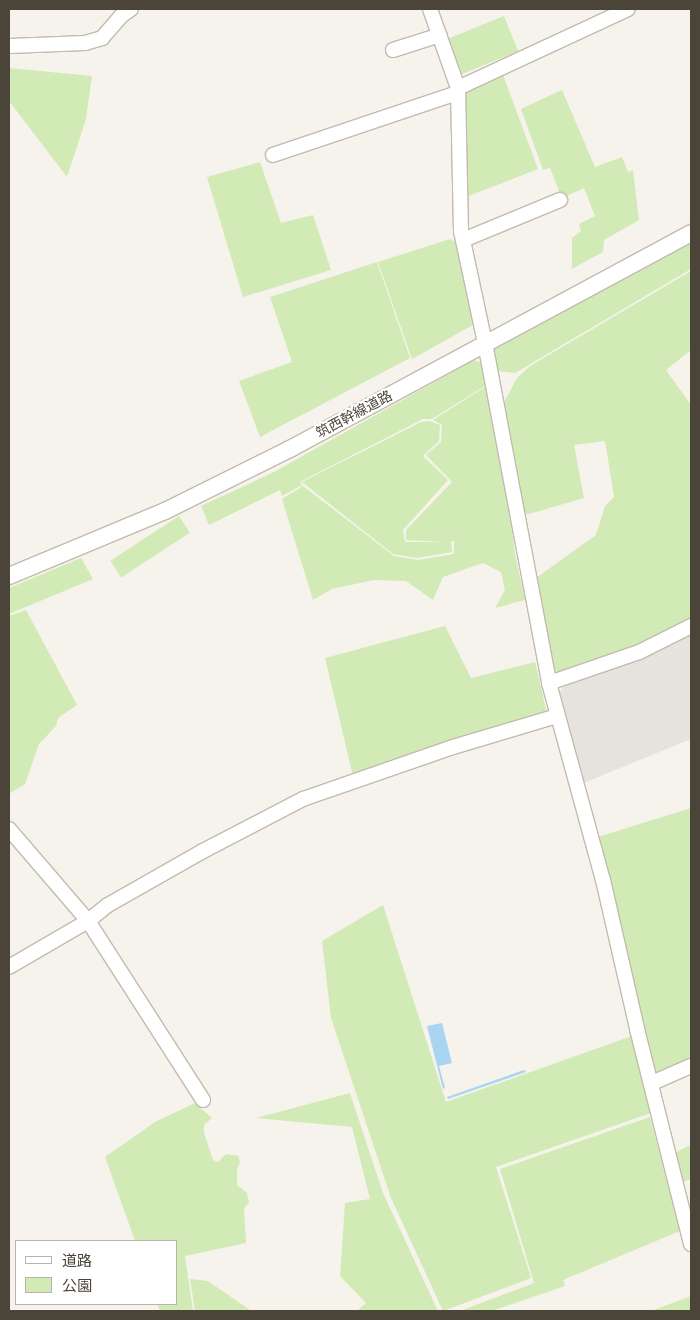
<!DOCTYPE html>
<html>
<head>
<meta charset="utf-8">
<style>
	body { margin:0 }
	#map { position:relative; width:700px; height:1320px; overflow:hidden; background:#f6f3ec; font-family:"IBM Plex Sans","Noto Sans JP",sans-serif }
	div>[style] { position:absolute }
	.industrial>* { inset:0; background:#e6e2dd }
	.green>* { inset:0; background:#d2eab5; transform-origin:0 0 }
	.water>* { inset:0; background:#a9d4f2 }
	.roads { filter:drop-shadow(1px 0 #c2bbae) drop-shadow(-1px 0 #c2bbae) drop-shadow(0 1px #c2bbae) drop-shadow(0 -1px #c2bbae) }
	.minor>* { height:14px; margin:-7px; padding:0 7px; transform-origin:7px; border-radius:7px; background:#fff }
	.tertiary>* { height:16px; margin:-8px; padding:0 8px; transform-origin:8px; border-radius:8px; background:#fff }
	span { translate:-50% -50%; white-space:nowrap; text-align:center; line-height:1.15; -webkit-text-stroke:4px #fff; paint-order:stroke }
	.street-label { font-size:14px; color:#4b4439 }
	.frame { position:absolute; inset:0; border:10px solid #4b4439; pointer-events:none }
	.legend { position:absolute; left:15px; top:1240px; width:162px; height:65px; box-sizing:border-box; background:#fff; border:1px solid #b7b4b0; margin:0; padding:6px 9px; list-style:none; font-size:15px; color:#4b4439 }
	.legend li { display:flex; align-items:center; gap:10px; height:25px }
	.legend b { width:25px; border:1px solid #b7b4b0 }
</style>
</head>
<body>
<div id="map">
	<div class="industrial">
		<div style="clip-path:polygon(691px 633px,691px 739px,581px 784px,559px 694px,566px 682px)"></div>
	</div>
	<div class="green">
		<div style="left:504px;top:16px;width:38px;height:62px;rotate:68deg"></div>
		<div style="clip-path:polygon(9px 68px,92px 76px,86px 119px,67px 177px,9px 101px)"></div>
		<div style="clip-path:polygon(503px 75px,538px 169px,466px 197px,465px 92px)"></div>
		<div style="clip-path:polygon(562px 90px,595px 167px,622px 157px,628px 172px,633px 170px,639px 220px,604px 240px,603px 252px,572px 269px,572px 238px,581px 231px,579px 224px,595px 216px,584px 188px,562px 198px,550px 168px,543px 170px,521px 109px)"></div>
		<div style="clip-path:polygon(260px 162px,281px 223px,313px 215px,331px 270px,243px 297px,207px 177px)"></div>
		<div style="clip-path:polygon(450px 239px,458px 244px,473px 325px,412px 359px,378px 262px)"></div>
		<div style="clip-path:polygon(691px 243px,691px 269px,515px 373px,498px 371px,493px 362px,493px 350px)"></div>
		<div style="clip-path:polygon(377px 262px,410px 358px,260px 437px,239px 381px,292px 362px,270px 297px)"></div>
		<div style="clip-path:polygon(691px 271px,691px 350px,666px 370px,691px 405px,691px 620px,635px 648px,562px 672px,554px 671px,536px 578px,596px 535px,605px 506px,614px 497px,605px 441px,574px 445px,584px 498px,529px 514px,522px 513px,503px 404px,517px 378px,530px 366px)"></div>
		<div style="clip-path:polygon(474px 360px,480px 362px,484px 366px,488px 384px,432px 419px,423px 419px,300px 482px,302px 485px,282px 496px,280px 490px,209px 525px,201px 506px,274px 472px)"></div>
		<div style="clip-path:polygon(485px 387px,508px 498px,515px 554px,525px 600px,495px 608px,505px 590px,501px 572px,483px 563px,443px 577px,433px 600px,406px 581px,374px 580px,332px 589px,313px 600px,282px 499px,303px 486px,394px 556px,418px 560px,454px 554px,454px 541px,451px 541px,452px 552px,417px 558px,393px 554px,302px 482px,421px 422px,429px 421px,440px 425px,439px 441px,423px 456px,448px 480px,403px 530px,405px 542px,445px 542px,406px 540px,406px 530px,452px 482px,426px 455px,441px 442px,442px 425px,433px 420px)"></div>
		<div style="left:179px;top:516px;width:20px;height:82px;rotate:57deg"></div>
		<div style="clip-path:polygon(81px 558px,93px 579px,9px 614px,9px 588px)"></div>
		<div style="clip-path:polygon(26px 610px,77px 705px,58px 718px,56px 726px,39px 744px,25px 784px,9px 794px,9px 616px)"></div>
		<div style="clip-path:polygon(445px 626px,471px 678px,535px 662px,547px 713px,353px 776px,325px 658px)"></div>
		<div style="clip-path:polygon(691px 808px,691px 1062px,655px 1077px,598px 837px)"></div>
		<div style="clip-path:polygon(383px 905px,446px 1102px,632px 1036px,651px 1113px,496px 1167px,531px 1278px,443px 1311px,391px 1198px,331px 1018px,322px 941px)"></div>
		<div style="clip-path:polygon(350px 1093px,383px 1193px,438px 1311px,357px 1311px,366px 1303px,340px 1276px,345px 1203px,370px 1199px,352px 1127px,256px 1118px)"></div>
		<div style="clip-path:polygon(195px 1103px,212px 1118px,204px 1125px,204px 1133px,213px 1160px,218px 1162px,226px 1154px,238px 1156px,240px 1162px,237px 1170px,237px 1185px,247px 1193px,249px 1202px,244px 1209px,246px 1243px,185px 1256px,193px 1311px,160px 1311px,157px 1304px,176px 1304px,176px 1241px,135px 1241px,105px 1157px,155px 1122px)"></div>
		<div style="clip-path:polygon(650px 1117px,680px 1231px,563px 1280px,565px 1286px,492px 1311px,460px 1311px,534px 1283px,500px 1169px)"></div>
		<div style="clip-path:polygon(691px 1145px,691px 1179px,683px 1182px,674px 1153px)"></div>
		<div style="clip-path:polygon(190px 1279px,208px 1281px,250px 1310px,300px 1311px,195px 1311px)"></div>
		<div style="clip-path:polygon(691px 1296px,691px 1311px,651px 1311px)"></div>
	</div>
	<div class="water">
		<div style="clip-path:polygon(442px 1023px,452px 1063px,439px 1066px,445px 1088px,443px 1089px,427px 1026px)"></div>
		<div style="clip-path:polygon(524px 1070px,526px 1072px,448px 1099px,447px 1097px)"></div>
	</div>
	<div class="roads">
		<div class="minor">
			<div style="left:430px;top:9px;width:84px;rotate:70.5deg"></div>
			<div style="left:458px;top:88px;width:143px;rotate:88.8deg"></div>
			<div style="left:461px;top:231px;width:115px;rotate:77.9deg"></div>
			<div style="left:485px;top:343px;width:346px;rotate:79.3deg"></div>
			<div style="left:549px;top:683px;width:204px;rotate:74.7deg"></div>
			<div style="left:603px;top:880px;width:153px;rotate:77.1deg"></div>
			<div style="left:637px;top:1029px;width:222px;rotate:75.9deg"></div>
			<div style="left:9px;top:46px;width:76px;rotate:-2.3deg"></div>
			<div style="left:85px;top:43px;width:18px;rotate:-16deg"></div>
			<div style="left:102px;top:38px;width:29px;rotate:-49deg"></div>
			<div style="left:121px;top:16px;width:12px;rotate:-35deg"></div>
			<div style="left:393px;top:50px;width:49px;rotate:-17.7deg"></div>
			<div style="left:458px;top:88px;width:187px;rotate:-24.9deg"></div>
			<div style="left:273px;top:155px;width:194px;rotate:-18.6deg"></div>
			<div style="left:463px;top:240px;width:105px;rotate:-22.4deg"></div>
			<div style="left:549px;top:683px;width:95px;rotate:-19deg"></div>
			<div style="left:639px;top:652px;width:58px;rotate:-26.6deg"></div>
			<div style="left:9px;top:829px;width:121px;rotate:49.3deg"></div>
			<div style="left:88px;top:921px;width:91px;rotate:149.8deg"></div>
			<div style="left:652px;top:1083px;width:43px;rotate:-23.6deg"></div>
			<div style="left:203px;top:1100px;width:213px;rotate:-122.7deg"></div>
			<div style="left:88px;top:921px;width:26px;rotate:-39deg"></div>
			<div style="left:108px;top:905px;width:109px;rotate:-29.6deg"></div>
			<div style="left:203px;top:851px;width:113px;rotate:-27.5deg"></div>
			<div style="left:303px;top:799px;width:159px;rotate:-19.1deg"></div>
			<div style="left:453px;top:747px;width:109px;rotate:-16.6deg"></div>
		</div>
		<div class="tertiary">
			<div style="left:9px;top:576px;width:169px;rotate:-22.6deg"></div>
			<div style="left:165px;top:511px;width:140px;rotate:-26.4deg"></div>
			<div style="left:290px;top:449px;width:455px;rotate:-28.3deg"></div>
		</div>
	</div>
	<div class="street-label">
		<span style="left:354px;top:414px;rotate:-28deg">筑西幹線道路</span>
	</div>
	<div class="frame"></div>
	<ul class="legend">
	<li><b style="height:6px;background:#fff"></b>道路</li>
	<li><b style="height:14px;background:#d2eab5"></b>公園</li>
	</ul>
</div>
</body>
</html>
